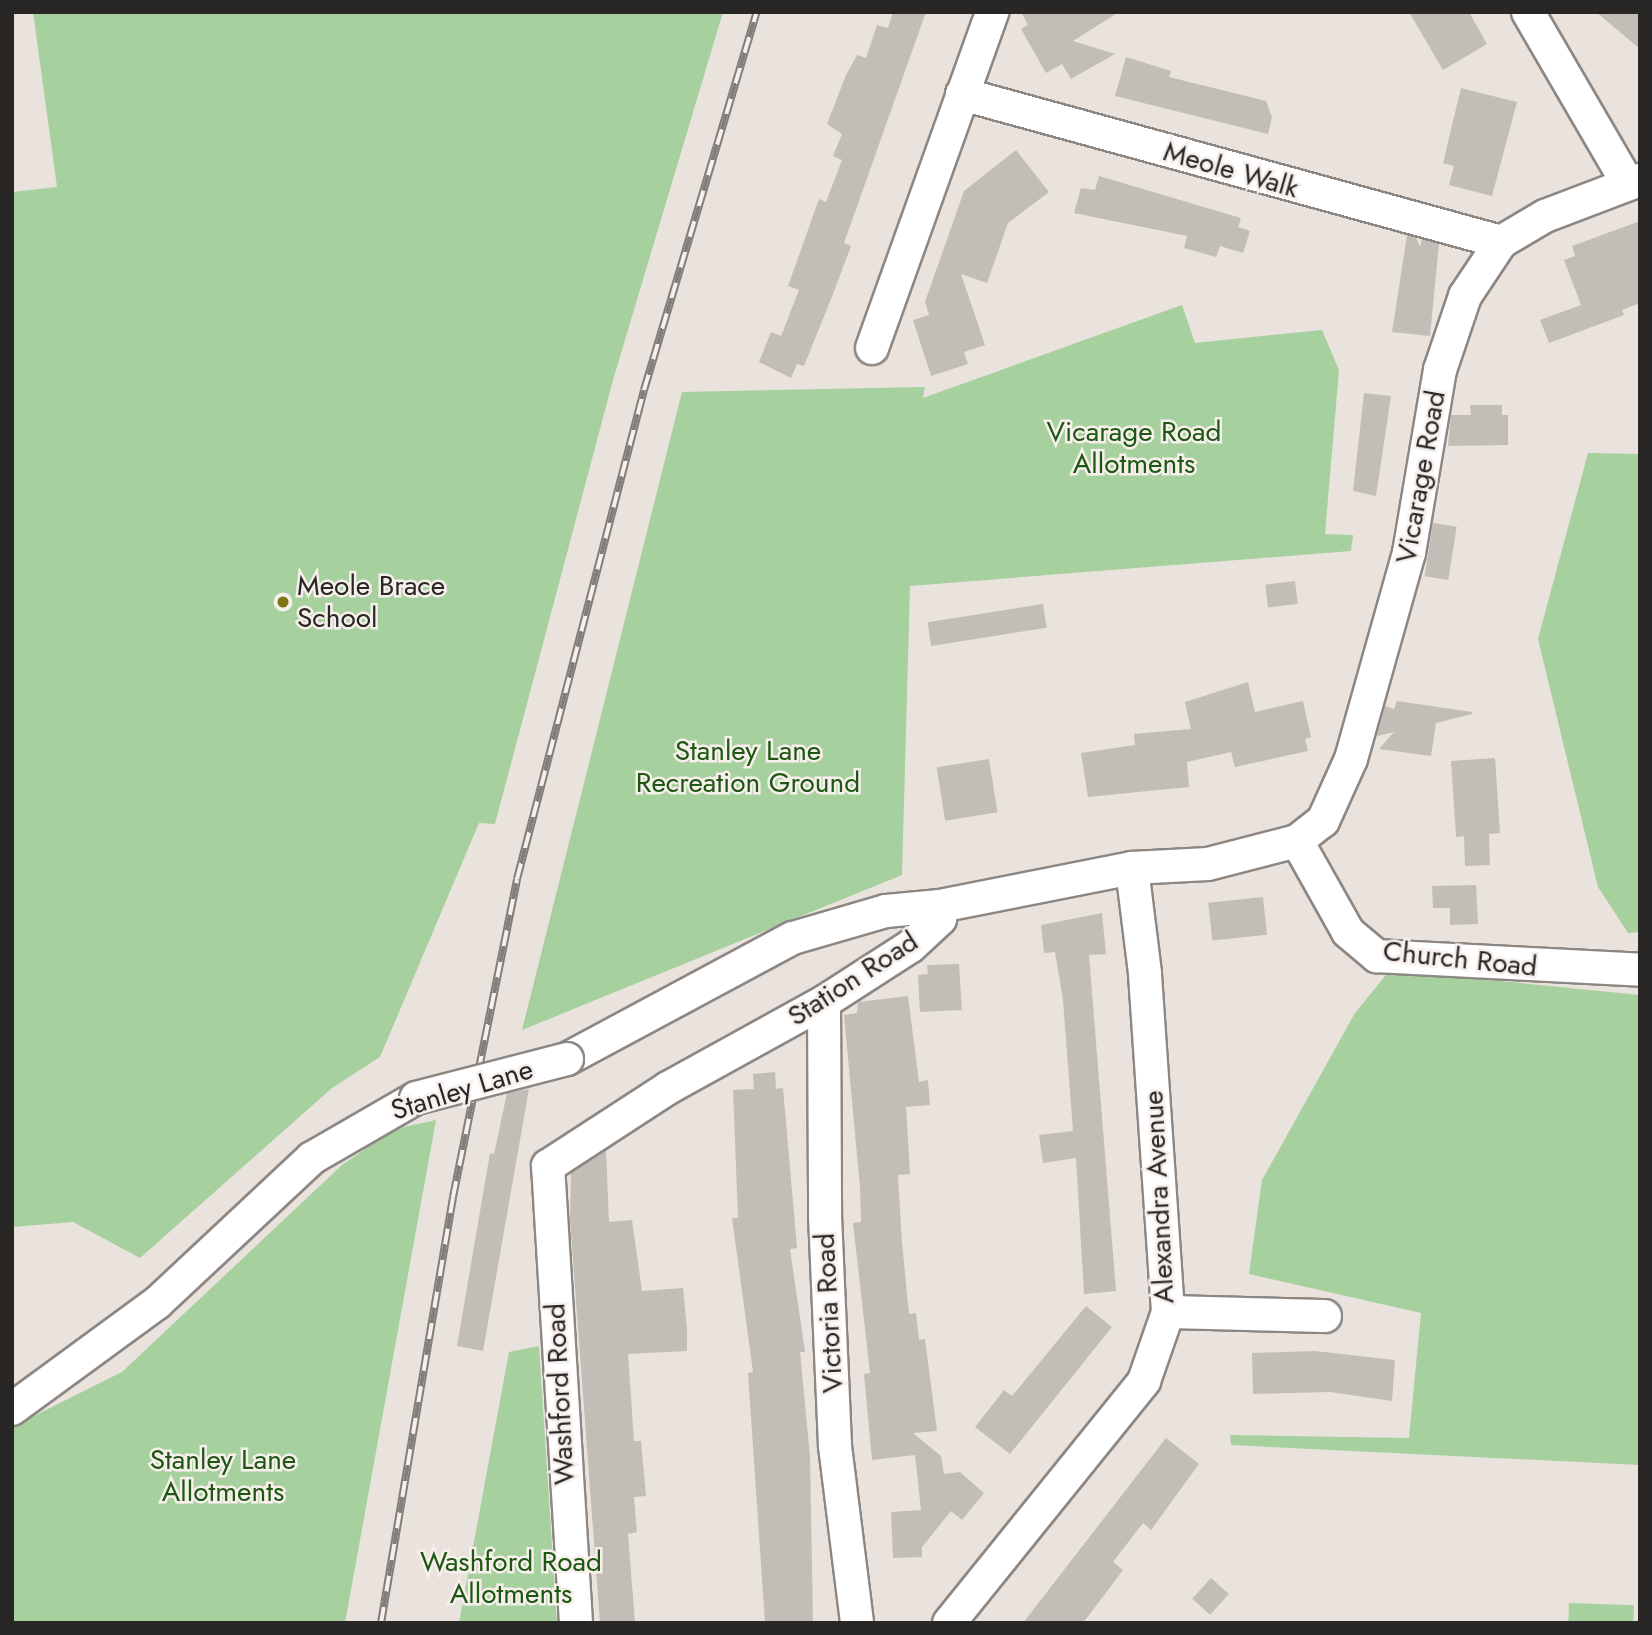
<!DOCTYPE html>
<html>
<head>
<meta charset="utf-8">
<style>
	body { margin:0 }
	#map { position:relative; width:1652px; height:1635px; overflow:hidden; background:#e9e2dd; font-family:Jost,sans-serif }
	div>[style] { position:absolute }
	.green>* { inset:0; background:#a6d09e; transform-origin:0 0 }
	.building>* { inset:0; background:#c3bdb8; transform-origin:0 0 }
	.roads { filter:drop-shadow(2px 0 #8d8783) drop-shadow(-2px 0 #8d8783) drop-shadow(0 2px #8d8783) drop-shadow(0 -2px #8d8783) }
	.minor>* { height:32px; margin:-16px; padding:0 16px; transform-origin:16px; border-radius:16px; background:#fff }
	.rail>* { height:8px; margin-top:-4px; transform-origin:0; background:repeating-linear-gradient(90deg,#f6efeb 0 16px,#827e7a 0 32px); box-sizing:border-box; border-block:2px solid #827e7a }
	.bridges { filter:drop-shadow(2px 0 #8d8783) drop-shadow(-2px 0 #8d8783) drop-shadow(0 2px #8d8783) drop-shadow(0 -2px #8d8783) }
	.minor-bridge>* { height:32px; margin:-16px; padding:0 16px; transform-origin:16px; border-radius:16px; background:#fff }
	.dots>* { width:19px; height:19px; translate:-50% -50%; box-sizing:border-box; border:4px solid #f6efeb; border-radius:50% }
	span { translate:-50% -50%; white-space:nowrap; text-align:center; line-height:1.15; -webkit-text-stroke:5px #f6efeb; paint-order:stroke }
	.street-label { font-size:28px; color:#292725 }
	.park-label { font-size:28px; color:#1d5812 }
	.poi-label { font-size:28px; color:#292725 }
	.left { translate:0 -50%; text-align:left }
	.frame { position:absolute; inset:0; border:14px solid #292725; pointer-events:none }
</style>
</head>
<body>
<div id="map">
	<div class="green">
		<div style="clip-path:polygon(33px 12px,723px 12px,613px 380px,495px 824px,479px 823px,380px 1057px,332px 1088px,140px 1258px,73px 1222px,12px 1227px,12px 192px,57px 187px)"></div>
		<div style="clip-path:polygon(1182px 305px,1195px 343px,1322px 330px,1339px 370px,1325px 534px,1353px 535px,1351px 551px,910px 586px,902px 875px,522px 1030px,682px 392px,925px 387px,923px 398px)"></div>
		<div style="clip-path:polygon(1588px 453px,1640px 454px,1640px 932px,1628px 933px,1598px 887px,1538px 639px)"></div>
		<div style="clip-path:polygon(1390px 970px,1640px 995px,1640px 1465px,1231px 1445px,1230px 1435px,1409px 1438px,1421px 1313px,1249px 1274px,1262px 1180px,1355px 1013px)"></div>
		<div style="clip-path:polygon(436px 1120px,345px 1623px,12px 1623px,12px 1427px,122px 1372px,342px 1165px,395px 1129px)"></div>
		<div style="clip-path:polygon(539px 1346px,557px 1623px,459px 1623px,509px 1352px)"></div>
		<div style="left:1569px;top:1603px;width:65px;height:20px;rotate:2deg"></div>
	</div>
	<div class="building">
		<div style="clip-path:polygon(893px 12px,926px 12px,844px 243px,851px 246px,833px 294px,804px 366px,797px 364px,791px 378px,759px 362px,771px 332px,781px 336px,799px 290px,788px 286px,819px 199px,826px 202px,842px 160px,833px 156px,842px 134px,827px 124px,846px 75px,857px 55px,866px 58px,877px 25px,888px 28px)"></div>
		<div style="clip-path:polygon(1021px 12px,1119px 12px,1073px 41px,1115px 54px,1071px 79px,1062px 64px,1046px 73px,1021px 29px,1028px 25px)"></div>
		<div style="clip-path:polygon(1409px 12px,1469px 12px,1487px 44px,1443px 70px)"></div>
		<div style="clip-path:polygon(1596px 12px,1640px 12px,1640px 49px)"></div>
		<div style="clip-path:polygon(1126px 57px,1171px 71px,1169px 77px,1266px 101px,1272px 117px,1268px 134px,1115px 96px)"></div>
		<div style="clip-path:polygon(1461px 88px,1517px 102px,1492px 196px,1449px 185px,1454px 166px,1443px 163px)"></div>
		<div style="clip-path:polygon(1016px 150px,1049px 192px,1008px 223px,987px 283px,961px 274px,985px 345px,964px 352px,968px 364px,931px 376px,913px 320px,929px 315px,925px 302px,964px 191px)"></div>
		<div style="clip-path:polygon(1099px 176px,1241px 218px,1238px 227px,1250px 231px,1243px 253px,1220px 246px,1216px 257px,1184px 248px,1187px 236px,1074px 213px,1081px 188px,1095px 190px)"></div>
		<div style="clip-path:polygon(1640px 221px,1640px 303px,1622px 310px,1624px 315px,1549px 343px,1540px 320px,1581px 305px,1564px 260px,1575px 256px,1572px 246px)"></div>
		<div style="clip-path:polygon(1407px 235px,1416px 238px,1420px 247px,1422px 239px,1439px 244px,1430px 336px,1392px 332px)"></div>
		<div style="clip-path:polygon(1364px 393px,1391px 396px,1376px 496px,1353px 491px)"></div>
		<div style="clip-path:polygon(1470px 405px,1502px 405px,1502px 415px,1508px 415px,1508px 445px,1448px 446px,1451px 415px,1471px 415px)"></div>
		<div style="left:1433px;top:523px;width:24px;height:54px;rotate:9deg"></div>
		<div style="left:1295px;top:581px;width:23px;height:30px;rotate:83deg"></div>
		<div style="left:1043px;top:604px;width:24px;height:117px;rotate:81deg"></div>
		<div style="clip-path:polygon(1248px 682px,1255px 712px,1303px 701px,1311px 737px,1305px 739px,1308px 751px,1235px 767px,1231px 752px,1187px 762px,1189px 787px,1088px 797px,1081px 753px,1135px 745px,1134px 734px,1191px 729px,1185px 702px)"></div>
		<div style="clip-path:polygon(1397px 701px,1472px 712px,1472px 714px,1436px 723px,1431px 756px,1379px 749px,1394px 732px,1377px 736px,1385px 706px,1394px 709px)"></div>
		<div style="clip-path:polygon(1495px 758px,1500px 833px,1489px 834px,1490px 865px,1465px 866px,1464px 836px,1456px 837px,1451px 761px)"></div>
		<div style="left:989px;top:759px;width:54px;height:53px;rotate:81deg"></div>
		<div style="clip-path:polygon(1476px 885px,1478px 924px,1450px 925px,1450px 908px,1433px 908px,1432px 886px)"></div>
		<div style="left:1263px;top:897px;width:38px;height:55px;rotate:84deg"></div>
		<div style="clip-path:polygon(1102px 913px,1106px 954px,1089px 955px,1116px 1291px,1084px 1294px,1076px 1158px,1043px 1163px,1039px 1135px,1073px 1131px,1063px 1000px,1055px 952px,1044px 953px,1041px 925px)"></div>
		<div style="clip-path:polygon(959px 964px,962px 1010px,920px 1012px,918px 975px,928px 974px,927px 965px)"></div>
		<div style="clip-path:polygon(908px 996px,919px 1082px,928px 1080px,930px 1105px,906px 1107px,910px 1174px,898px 1175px,902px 1243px,909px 1314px,916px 1313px,919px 1340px,925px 1339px,937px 1431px,913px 1433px,941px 1456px,944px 1474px,960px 1472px,984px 1493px,962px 1520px,951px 1511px,922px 1547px,922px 1557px,893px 1558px,891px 1512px,921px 1510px,915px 1455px,872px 1460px,864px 1374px,870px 1373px,853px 1223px,861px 1222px,860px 1187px,844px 1015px,857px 1013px,858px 1002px)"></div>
		<div style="clip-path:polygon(775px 1072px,776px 1089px,783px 1088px,797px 1248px,790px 1249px,805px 1352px,800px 1352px,810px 1456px,813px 1623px,765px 1623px,748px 1373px,753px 1372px,732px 1218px,738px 1218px,733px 1090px,754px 1089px,753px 1074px)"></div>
		<div style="clip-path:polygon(529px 1089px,483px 1351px,457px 1346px,490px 1153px,494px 1154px,507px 1093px)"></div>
		<div style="clip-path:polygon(606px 1150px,609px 1222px,632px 1220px,642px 1291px,683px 1288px,687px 1330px,687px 1351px,628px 1354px,634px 1441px,641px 1441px,646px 1496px,634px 1497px,637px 1532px,628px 1534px,635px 1623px,600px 1623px,570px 1220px,571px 1173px)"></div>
		<div style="clip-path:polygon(1086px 1306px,1112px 1327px,1010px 1454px,975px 1427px,1004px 1390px,1012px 1396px)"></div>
		<div style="clip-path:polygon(1315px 1351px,1395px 1360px,1392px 1401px,1330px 1392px,1253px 1394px,1252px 1353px)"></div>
		<div style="clip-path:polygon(1166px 1438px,1199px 1464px,1151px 1530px,1143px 1523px,1113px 1562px,1123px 1570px,1083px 1623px,1023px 1623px)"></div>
		<div style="left:1211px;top:1578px;width:24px;height:28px;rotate:42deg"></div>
	</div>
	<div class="roads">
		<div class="minor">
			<div style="left:1528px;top:12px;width:197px;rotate:59.8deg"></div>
			<div style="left:962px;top:94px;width:559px;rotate:15.35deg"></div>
			<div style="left:872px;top:348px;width:357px;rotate:-70.3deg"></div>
			<div style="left:1297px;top:841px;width:104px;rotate:60.7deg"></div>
			<div style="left:1348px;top:932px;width:38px;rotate:40deg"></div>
			<div style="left:1377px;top:956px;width:263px;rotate:3deg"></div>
			<div style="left:824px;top:1002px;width:214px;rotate:89.7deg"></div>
			<div style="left:825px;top:1216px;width:230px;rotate:87.5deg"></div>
			<div style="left:835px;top:1446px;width:178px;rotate:82.9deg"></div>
			<div style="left:567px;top:1059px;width:256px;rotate:-28.2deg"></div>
			<div style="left:793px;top:938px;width:97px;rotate:-16.2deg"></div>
			<div style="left:886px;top:911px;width:54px;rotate:-5.3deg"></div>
			<div style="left:1168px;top:1312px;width:157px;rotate:1.5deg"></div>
			<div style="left:12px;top:1409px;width:180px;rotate:-36.2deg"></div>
			<div style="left:157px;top:1303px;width:212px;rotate:-43.1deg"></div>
			<div style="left:312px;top:1158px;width:120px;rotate:-30deg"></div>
			<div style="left:576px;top:1623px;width:458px;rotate:-93.5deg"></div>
			<div style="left:548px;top:1166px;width:143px;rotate:-33deg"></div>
			<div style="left:668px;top:1088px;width:178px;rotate:-28.9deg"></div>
			<div style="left:824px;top:1002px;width:103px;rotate:-32.8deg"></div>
			<div style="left:911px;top:946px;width:40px;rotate:-43deg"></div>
			<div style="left:940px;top:919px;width:13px;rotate:-90deg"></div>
			<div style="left:940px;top:906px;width:196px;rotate:-11.2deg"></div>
			<div style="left:1132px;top:868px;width:76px;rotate:-3deg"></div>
			<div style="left:1208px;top:864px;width:92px;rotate:-14.5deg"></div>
			<div style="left:1297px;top:841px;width:33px;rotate:-38deg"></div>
			<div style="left:1323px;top:821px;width:68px;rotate:-65.7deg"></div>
			<div style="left:1351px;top:759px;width:214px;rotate:-74.3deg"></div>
			<div style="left:1409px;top:553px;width:186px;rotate:-80.4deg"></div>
			<div style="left:1440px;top:370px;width:78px;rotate:-71.3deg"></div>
			<div style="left:1465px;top:296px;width:65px;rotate:-56.3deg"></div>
			<div style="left:1501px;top:242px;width:51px;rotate:-30.6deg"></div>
			<div style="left:1545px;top:216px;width:102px;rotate:-20.8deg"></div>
			<div style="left:949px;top:1623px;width:311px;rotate:-51.1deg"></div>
			<div style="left:1144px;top:1381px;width:73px;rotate:-70.8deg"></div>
			<div style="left:1168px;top:1312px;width:340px;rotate:-93.9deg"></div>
			<div style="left:1145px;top:973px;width:106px;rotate:-97.1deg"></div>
		</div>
	</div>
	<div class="rail">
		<div style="left:381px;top:1623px;width:432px;rotate:-80.4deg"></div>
		<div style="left:453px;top:1197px;width:324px;rotate:-78.6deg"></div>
		<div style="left:517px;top:879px;width:505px;rotate:-75.44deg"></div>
		<div style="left:644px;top:390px;width:395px;rotate:-73.4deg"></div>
	</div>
	<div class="bridges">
		<div class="minor-bridge">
			<div style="left:416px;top:1098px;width:156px;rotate:-14.5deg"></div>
		</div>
	</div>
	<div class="dots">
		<div style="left:283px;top:602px;background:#807416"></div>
	</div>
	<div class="street-label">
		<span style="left:1231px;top:170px;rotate:16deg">Meole Walk</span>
		<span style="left:1421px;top:477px;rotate:-80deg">Vicarage Road</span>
		<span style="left:1460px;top:959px;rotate:6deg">Church Road</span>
		<span style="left:853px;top:979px;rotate:-33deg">Station Road</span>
		<span style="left:462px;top:1090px;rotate:-17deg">Stanley Lane</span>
		<span style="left:1159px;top:1197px;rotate:-93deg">Alexandra Avenue</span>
		<span style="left:829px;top:1313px;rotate:-93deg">Victoria Road</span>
		<span style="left:560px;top:1394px;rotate:-93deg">Washford Road</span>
	</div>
	<div class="park-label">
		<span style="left:1134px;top:448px">Vicarage Road<br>Allotments</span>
		<span style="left:748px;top:767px">Stanley Lane<br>Recreation Ground</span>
		<span style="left:223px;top:1476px">Stanley Lane<br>Allotments</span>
		<span style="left:511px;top:1578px">Washford Road<br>Allotments</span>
	</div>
	<div class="poi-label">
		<span class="left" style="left:297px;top:602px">Meole Brace<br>School</span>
	</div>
	<div class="frame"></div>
</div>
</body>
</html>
